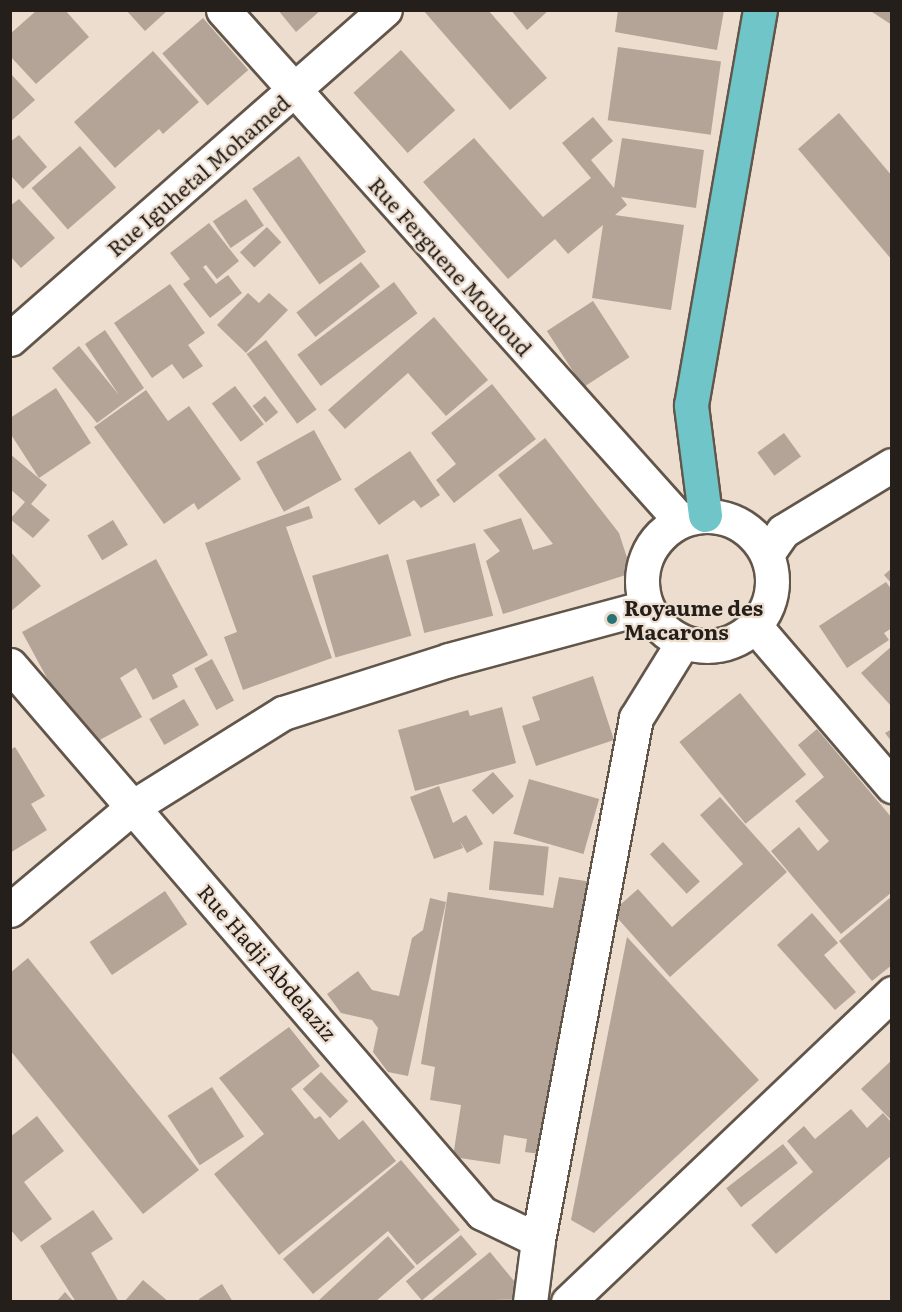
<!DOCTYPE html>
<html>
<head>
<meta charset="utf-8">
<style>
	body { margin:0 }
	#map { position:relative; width:902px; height:1312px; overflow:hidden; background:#ecddcf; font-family:Literata,serif }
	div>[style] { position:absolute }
	.building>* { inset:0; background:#b3a497; transform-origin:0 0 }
	.roads { filter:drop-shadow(2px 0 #62564a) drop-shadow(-2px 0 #62564a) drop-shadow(0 2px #62564a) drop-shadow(0 -2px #62564a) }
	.minor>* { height:33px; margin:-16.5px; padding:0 16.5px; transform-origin:16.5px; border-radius:16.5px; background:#fff }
	.minor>.ring { margin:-16.5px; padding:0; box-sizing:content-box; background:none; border:33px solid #fff; border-radius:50% }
	.major>* { height:33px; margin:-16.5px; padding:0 16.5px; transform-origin:16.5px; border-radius:16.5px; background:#6fc5c7 }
	.dots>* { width:16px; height:16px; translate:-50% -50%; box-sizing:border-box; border:3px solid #ecddcf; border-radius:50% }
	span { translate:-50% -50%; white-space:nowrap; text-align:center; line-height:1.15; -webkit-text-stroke:4.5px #ecddcf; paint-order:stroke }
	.street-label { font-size:21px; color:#241f1a }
	.poi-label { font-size:21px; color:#241f1a; font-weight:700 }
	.left { translate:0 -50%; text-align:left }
	.frame { position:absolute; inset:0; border:12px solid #241f1a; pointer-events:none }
</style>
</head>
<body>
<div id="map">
	<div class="building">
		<div style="clip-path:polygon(37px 10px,65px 10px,89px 37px,36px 84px,10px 56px,10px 34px)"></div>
		<div style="clip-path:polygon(126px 10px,168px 10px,145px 31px)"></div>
		<div style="clip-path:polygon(278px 10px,321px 10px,296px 32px)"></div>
		<div style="clip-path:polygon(423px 10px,488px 10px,547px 78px,510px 110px)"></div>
		<div style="clip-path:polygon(511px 10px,549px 10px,527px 30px)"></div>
		<div style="clip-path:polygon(618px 10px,724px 10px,717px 50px,615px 32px)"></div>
		<div style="clip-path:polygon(869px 10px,892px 10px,892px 25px)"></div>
		<div style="left:203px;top:18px;width:69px;height:54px;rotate:49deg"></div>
		<div style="left:618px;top:47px;width:104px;height:74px;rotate:8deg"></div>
		<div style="left:401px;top:50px;width:81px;height:64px;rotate:48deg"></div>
		<div style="clip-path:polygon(153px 51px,199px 102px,163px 134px,159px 129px,115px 168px,74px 122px)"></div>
		<div style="clip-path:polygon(10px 73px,35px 100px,10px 122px)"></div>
		<div style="clip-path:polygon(839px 113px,892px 176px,892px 260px,798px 149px)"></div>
		<div style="clip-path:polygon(593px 117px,613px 141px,591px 160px,614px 188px,622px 138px,704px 150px,696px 208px,621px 197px,627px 205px,615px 215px,684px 225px,671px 310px,592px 298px,603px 225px,568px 254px,555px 239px,508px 279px,423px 182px,474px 138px,543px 217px,591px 178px,562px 143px)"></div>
		<div style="clip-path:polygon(19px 135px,47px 167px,23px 189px,10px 175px,10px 142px)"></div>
		<div style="left:80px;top:146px;width:55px;height:64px;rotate:49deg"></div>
		<div style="left:299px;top:156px;width:117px;height:57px;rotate:55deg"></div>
		<div style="clip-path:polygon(19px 199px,55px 238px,21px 268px,10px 256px,10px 206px)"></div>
		<div style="left:246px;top:199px;width:32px;height:40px;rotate:56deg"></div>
		<div style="clip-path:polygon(209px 223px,239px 261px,217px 279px,206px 265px,203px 267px,216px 284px,228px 275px,242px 293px,210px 318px,183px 284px,190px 279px,170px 253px)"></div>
		<div style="left:267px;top:227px;width:21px;height:37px;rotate:47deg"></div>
		<div style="left:361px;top:262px;width:31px;height:82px;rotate:52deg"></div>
		<div style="left:394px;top:282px;width:39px;height:121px;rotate:53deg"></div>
		<div style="clip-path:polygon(170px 284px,205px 333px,188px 345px,203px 366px,183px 379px,172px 364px,152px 378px,114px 323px)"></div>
		<div style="clip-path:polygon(248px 293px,259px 303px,269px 293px,288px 310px,246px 353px,217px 325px)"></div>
		<div style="left:593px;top:301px;width:67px;height:55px;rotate:57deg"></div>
		<div style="clip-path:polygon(434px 317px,488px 380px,446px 416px,408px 373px,345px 429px,328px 410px)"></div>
		<div style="clip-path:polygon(105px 330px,144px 388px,97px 423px,52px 368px,79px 346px,119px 395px,85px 344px)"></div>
		<div style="left:266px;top:340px;width:86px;height:24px;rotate:54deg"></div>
		<div style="clip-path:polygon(492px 384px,536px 439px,454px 503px,436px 480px,456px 464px,431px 433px)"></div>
		<div style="left:235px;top:386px;width:48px;height:29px;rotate:53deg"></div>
		<div style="clip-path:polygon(56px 388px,91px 443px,39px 478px,10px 433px,10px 418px)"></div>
		<div style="clip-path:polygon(146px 390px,168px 421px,189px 406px,241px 479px,198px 510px,194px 503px,164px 524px,94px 427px)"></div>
		<div style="left:265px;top:396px;width:21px;height:16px;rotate:51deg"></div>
		<div style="left:314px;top:430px;width:57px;height:66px;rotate:61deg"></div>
		<div style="left:784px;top:433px;width:29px;height:33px;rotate:54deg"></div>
		<div style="clip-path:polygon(545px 438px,619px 533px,632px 573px,503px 614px,486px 561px,500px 551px,483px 530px,521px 518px,533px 550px,553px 544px,498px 475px)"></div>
		<div style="clip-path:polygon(410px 451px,440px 495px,421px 508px,414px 500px,379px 525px,354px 489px)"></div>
		<div style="clip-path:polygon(10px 454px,47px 485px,31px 504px,50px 520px,33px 538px,10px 519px,25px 502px,10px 489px)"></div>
		<div style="clip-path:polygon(309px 506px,313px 518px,286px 527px,332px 658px,243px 690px,224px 637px,237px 632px,205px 543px)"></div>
		<div style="left:113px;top:520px;width:29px;height:30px;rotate:59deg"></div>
		<div style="left:475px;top:543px;width:75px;height:71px;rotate:76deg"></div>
		<div style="clip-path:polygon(10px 551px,41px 586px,10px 612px)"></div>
		<div style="left:388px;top:554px;width:85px;height:79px;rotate:74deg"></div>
		<div style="clip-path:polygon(156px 559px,208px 655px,172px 675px,178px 687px,153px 700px,136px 668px,120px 678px,142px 717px,85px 748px,22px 632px)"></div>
		<div style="clip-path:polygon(892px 568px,892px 584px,884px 575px)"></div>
		<div style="clip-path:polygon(886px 582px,892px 590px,892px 628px,884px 633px,889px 640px,847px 668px,819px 626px)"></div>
		<div style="clip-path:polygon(892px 646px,892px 707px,861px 673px)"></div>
		<div style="left:212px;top:659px;width:47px;height:20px;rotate:62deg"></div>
		<div style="clip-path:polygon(593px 676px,614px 740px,536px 766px,522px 726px,540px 720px,532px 697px)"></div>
		<div style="left:740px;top:693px;width:105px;height:78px;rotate:51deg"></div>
		<div style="left:184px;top:699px;width:30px;height:40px;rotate:60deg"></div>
		<div style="clip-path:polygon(502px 707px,516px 763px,415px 791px,398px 730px,468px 710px,470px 716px)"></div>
		<div style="clip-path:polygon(817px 729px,892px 818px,892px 892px,841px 934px,771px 851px,799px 827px,818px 851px,829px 841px,795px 801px,824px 777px,798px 745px)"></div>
		<div style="clip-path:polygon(892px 729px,892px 742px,885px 733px)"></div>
		<div style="clip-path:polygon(15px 747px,45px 796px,31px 804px,47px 830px,10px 853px,10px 750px)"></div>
		<div style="left:493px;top:772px;width:32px;height:28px;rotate:49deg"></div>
		<div style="left:529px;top:779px;width:73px;height:57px;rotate:16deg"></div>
		<div style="clip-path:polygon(439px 786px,453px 823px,466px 815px,483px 844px,467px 853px,460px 841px,463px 848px,434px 859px,410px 797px)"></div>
		<div style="clip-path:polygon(720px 797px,787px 872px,670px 977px,612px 912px,638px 889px,672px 927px,743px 864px,700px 815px)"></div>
		<div style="left:494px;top:841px;width:55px;height:49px;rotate:6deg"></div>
		<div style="left:663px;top:842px;width:54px;height:18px;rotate:47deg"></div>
		<div style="clip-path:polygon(559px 877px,592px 882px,548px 1155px,525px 1152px,527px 1139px,504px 1135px,500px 1164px,453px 1157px,461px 1105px,430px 1100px,435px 1067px,421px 1064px,448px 892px,553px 908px)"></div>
		<div style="left:165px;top:891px;width:40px;height:91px;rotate:56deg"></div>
		<div style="clip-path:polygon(892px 896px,892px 965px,872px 981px,839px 941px)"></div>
		<div style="clip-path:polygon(430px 898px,446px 902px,408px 1076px,388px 1072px,373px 1052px,378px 1028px,372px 1020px,341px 1013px,327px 994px,358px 971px,372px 990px,399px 996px,412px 938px,423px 930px)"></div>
		<div style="clip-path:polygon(812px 913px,838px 943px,824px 955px,856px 992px,835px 1010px,777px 945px)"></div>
		<div style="clip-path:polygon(627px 937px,759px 1080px,594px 1233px,571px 1220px)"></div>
		<div style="clip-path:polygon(28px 958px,199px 1170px,143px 1214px,10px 1050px,10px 973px)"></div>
		<div style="clip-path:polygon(289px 1027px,320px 1066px,291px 1089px,315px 1119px,320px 1116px,339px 1140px,363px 1120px,396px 1161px,279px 1255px,214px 1174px,264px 1134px,219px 1078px)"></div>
		<div style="clip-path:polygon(892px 1060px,892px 1121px,861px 1089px)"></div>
		<div style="left:321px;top:1072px;width:40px;height:25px;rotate:47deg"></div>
		<div style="left:212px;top:1087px;width:59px;height:53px;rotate:57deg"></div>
		<div style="clip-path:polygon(851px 1109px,867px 1128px,883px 1113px,892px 1123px,892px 1155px,776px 1254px,751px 1225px,813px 1172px,787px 1141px,804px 1126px,815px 1139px)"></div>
		<div style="clip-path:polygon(37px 1116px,64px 1151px,24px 1182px,52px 1219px,21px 1242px,10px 1229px,10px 1137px)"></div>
		<div style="left:783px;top:1144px;width:24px;height:72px;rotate:52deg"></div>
		<div style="clip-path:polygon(401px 1160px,460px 1230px,417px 1265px,388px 1231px,313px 1294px,283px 1259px)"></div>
		<div style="clip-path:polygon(93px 1210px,113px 1239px,91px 1253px,119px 1302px,76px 1302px,40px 1246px)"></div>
		<div style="left:461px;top:1235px;width:25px;height:72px;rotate:50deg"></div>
		<div style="clip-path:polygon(388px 1236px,415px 1267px,375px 1302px,317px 1302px)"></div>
		<div style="clip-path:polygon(490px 1252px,529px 1299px,429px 1302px)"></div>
		<div style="clip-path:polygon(143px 1280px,169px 1302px,124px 1302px)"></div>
		<div style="clip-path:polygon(222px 1284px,233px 1302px,200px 1302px,199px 1299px)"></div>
		<div style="clip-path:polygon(65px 1292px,74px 1302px,56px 1302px)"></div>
	</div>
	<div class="roads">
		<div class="minor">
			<div style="left:223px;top:10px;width:685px;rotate:48.14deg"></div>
			<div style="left:10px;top:339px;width:499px;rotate:-41.3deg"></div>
			<div class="ring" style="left:642px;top:516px;width:97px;height:97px"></div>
			<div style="left:767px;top:554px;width:28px;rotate:-55deg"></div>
			<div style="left:783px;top:531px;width:127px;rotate:-31.2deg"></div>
			<div style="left:755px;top:626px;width:211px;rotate:49.4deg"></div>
			<div style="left:10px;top:665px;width:723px;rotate:49.26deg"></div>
			<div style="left:482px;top:1213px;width:62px;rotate:25.7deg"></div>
			<div style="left:10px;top:910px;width:162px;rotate:-40deg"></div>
			<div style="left:134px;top:806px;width:176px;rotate:-32deg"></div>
			<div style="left:283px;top:713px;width:174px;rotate:-17.7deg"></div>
			<div style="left:449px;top:660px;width:204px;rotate:-15.1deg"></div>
			<div style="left:530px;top:1302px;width:63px;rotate:-82.6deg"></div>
			<div style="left:538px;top:1240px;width:531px;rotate:-79.37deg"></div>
			<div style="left:636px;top:718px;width:89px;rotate:-58.3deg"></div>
			<div style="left:568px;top:1302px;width:448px;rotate:-43.6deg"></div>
		</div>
		<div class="major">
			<div style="left:705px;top:515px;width:111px;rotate:-97.3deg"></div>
			<div style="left:691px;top:405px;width:401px;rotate:-80.1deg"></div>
		</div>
	</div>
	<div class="dots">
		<div style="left:612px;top:619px;background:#287375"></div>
	</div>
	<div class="street-label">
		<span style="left:198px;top:175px;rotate:-41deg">Rue Iguhetal Mohamed</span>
		<span style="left:451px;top:266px;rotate:48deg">Rue Ferguene Mouloud</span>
		<span style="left:268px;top:962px;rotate:49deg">Rue Hadji Abdelaziz</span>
	</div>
	<div class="poi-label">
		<span class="left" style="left:624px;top:619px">Royaume des<br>Macarons</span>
	</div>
	<div class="frame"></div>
</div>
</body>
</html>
